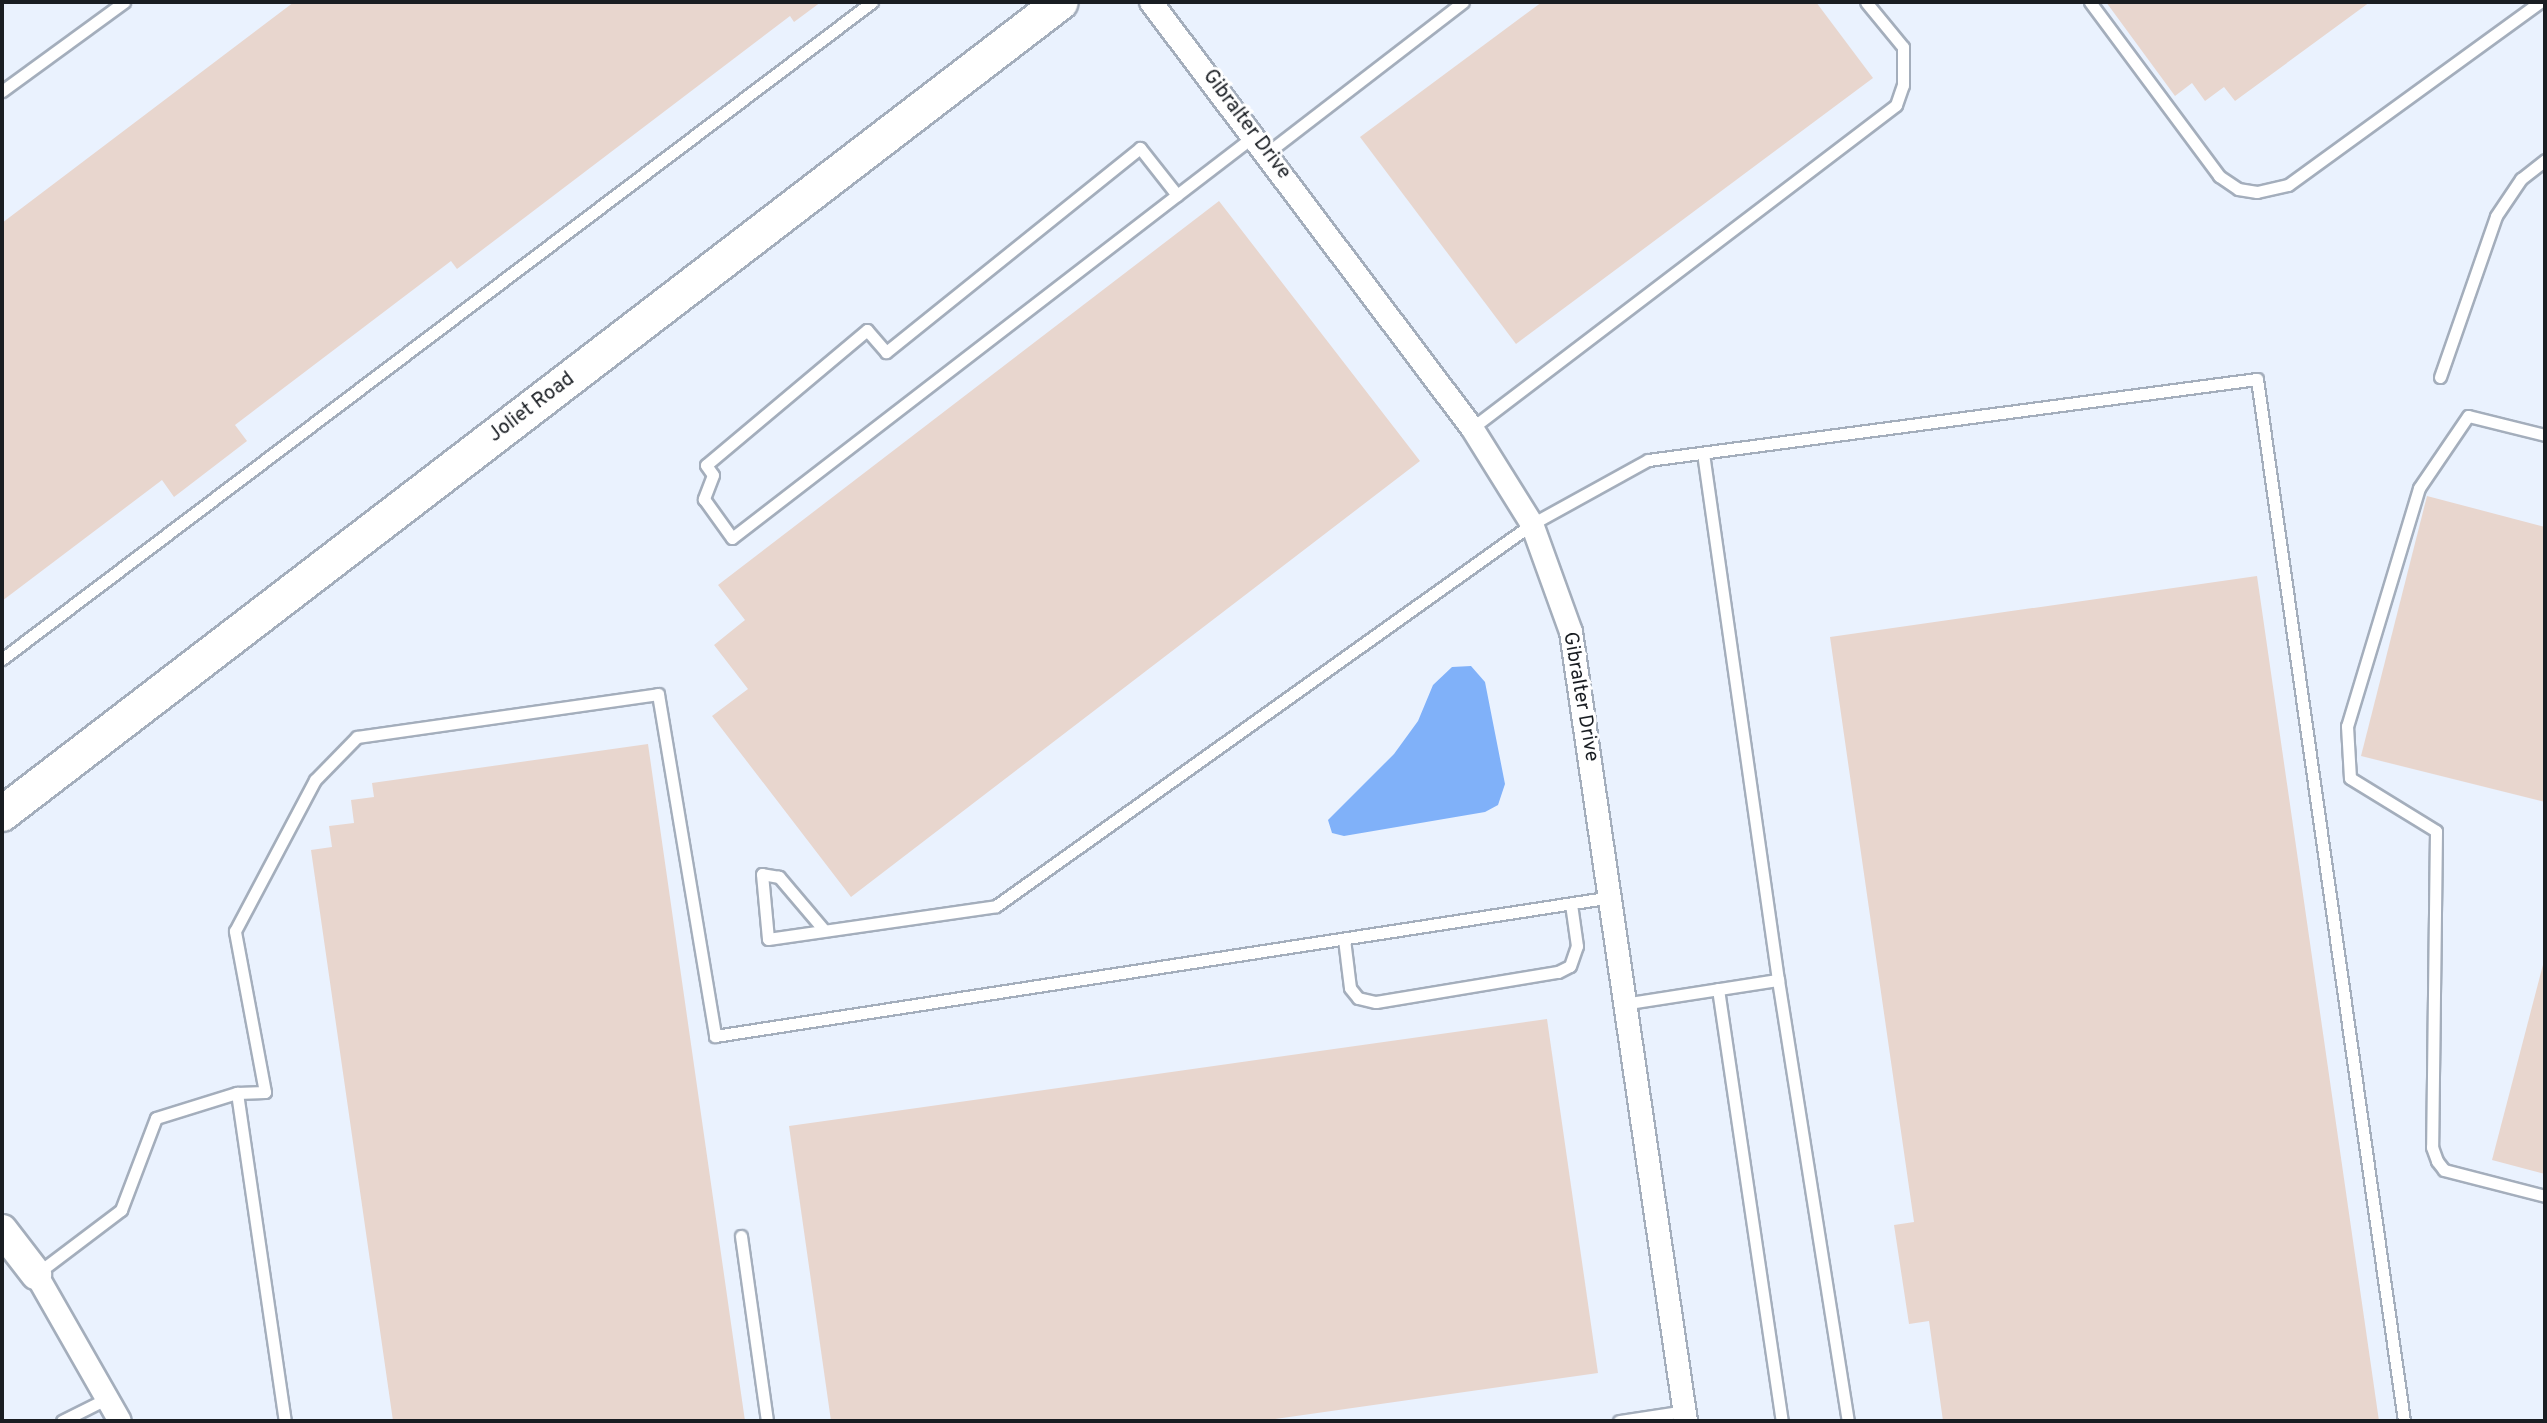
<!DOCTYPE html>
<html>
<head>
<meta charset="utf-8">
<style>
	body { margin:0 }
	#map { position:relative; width:2547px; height:1423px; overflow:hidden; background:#eaf2fe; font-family:Overpass,sans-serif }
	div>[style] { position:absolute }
	.water>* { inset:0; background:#80b1f9 }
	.building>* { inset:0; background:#e8d6ce }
	.roads { filter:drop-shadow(2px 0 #a4aebc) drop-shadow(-2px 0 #a4aebc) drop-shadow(0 2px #a4aebc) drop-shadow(0 -2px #a4aebc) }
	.lane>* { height:11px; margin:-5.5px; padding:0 5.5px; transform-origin:5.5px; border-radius:5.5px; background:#fff }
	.street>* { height:22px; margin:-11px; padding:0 11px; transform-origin:11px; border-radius:11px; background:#fff }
	.secondary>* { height:30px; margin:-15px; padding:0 15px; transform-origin:15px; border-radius:15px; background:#fff }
	.primary>* { height:34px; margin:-17px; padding:0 17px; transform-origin:17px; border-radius:17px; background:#fff }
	span { translate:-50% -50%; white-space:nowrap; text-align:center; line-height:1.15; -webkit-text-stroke:6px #fff; paint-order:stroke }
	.street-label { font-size:20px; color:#191d22 }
	.frame { position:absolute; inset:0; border:4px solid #191d22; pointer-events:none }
</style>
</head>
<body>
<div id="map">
	<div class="water">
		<div style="clip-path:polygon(1471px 666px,1485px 682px,1505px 784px,1498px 805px,1485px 812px,1344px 836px,1332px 833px,1328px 820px,1394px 754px,1418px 721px,1433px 685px,1452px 667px)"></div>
	</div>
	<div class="building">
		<div style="clip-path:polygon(294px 2px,821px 2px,794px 22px,790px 16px,457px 269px,451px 261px,235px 425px,247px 441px,174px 497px,162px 480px,2px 601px,2px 223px)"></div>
		<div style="clip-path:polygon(1542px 2px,1816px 2px,1873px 78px,1516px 344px,1360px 137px)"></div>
		<div style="clip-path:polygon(2106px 2px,2370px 2px,2235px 101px,2224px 87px,2205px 101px,2192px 83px,2175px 96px)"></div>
		<div style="clip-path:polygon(1219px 201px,1420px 461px,851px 897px,712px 716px,748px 689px,714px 645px,745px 620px,718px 585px)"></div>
		<div style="clip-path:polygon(2427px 496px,2545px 527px,2545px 802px,2361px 756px)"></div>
		<div style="clip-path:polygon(2257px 576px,2379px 1421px,1943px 1421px,1929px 1321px,1909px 1324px,1894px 1225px,1914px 1222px,1830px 637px)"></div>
		<div style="clip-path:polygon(648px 744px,745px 1421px,393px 1421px,311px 850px,332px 847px,329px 826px,354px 823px,351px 800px,374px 797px,372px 783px)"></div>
		<div style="clip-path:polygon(2545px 957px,2545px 1174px,2492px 1160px)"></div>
		<div style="clip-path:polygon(1547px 1019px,1598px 1373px,1261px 1421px,831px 1421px,789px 1126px)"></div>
	</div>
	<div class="roads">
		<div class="lane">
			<div style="left:2090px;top:2px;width:217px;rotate:53.4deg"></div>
			<div style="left:2219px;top:176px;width:23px;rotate:34deg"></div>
			<div style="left:2238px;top:189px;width:19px;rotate:9deg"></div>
			<div style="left:2257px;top:192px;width:32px;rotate:-13deg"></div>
			<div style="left:2288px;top:185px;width:311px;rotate:-36deg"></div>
			<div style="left:2px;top:91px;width:151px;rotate:-36.1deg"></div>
			<div style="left:1267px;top:153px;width:247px;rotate:-37.6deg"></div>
			<div style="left:1177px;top:195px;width:60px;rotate:-128.2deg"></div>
			<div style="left:1140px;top:148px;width:326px;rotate:141.2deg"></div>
			<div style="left:886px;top:352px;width:29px;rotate:-131deg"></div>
			<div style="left:867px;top:330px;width:210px;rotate:140deg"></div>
			<div style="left:706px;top:465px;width:12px;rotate:55deg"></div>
			<div style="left:713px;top:475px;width:26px;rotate:111deg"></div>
			<div style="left:704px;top:499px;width:48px;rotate:54.3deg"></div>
			<div style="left:732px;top:538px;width:562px;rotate:-37.62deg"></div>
			<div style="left:1177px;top:195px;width:97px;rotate:-37.5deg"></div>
			<div style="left:2440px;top:377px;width:170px;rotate:-70.8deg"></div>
			<div style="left:2496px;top:216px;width:45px;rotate:-56deg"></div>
			<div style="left:2521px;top:179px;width:31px;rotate:-38deg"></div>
			<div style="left:1472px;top:428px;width:533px;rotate:-37.3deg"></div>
			<div style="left:1896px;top:105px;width:21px;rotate:-71deg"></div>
			<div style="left:1903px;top:85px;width:38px;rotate:-90deg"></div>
			<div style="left:1903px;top:47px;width:58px;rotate:-129.4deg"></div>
			<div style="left:2545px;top:435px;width:79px;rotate:-166.1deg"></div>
			<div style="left:2468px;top:416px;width:87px;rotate:124.2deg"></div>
			<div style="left:2419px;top:488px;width:249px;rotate:106.8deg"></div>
			<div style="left:2347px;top:726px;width:52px;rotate:86.7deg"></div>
			<div style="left:2350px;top:778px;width:101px;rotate:31.6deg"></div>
			<div style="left:2436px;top:831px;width:316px;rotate:90.7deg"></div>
			<div style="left:2432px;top:1147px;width:15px;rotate:70deg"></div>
			<div style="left:2437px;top:1161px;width:11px;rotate:52deg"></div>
			<div style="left:2444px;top:1170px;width:104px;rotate:14.4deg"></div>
			<div style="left:1703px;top:453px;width:532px;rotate:81.9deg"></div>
			<div style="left:2px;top:659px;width:1090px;rotate:-37.06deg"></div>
			<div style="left:824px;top:930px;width:70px;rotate:-130.3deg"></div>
			<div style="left:779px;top:877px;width:17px;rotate:-170deg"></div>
			<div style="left:762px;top:874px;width:65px;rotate:84.7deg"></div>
			<div style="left:768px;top:939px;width:230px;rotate:-8.2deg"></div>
			<div style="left:996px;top:906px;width:658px;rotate:-35.48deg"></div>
			<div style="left:1532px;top:524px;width:132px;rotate:-28.9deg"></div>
			<div style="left:1648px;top:460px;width:614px;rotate:-7.58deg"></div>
			<div style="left:2257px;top:379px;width:1052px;rotate:81.97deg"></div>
			<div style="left:1344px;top:939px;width:49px;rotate:83deg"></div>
			<div style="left:1350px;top:988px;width:13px;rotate:51deg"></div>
			<div style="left:1358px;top:998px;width:18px;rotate:13deg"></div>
			<div style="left:1376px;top:1002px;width:184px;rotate:-9.4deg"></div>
			<div style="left:1558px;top:972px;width:13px;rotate:-27deg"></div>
			<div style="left:1570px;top:966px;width:21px;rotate:-71deg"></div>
			<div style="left:1577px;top:946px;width:42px;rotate:-98.1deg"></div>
			<div style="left:1718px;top:989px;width:437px;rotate:81.6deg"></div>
			<div style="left:1629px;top:1003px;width:151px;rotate:-8.8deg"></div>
			<div style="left:1778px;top:980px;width:447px;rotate:81deg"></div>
			<div style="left:237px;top:1093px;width:331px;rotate:81.7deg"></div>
			<div style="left:741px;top:1236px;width:187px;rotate:82deg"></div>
			<div style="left:39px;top:1272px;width:103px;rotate:-37.1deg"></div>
			<div style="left:121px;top:1210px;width:98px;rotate:-69.2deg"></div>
			<div style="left:156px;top:1118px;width:85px;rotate:-17.2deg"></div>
			<div style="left:237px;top:1093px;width:28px;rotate:-2deg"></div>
			<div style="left:265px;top:1092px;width:164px;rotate:-100.6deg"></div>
			<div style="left:235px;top:931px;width:171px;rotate:-62.1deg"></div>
			<div style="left:315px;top:780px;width:60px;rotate:-45.7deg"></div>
			<div style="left:357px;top:737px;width:304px;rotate:-8.1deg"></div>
			<div style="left:658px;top:694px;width:347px;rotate:80.5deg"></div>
			<div style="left:715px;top:1036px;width:908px;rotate:-8.81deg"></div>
			<div style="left:62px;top:1421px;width:51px;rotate:-26.6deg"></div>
			<div style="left:1619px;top:1421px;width:67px;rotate:-8.6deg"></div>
		</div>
		<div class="street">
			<div style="left:1151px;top:2px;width:533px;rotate:53deg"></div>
			<div style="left:1472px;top:428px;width:113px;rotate:58deg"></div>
			<div style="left:1532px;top:524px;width:115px;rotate:70.1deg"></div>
			<div style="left:1571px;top:632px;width:797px;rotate:81.71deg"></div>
			<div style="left:36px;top:1274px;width:169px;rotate:60.3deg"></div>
		</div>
		<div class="secondary">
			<div style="left:2px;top:1230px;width:56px;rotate:52.3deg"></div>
		</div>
		<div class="primary">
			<div style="left:2px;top:814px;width:1334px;rotate:-37.48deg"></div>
		</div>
	</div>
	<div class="street-label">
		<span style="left:1246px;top:125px;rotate:53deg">Gibralter Drive</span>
		<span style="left:532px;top:408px;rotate:-37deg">Joliet Road</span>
		<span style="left:1580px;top:697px;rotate:80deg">Gibralter Drive</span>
	</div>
	<div class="frame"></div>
</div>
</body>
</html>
